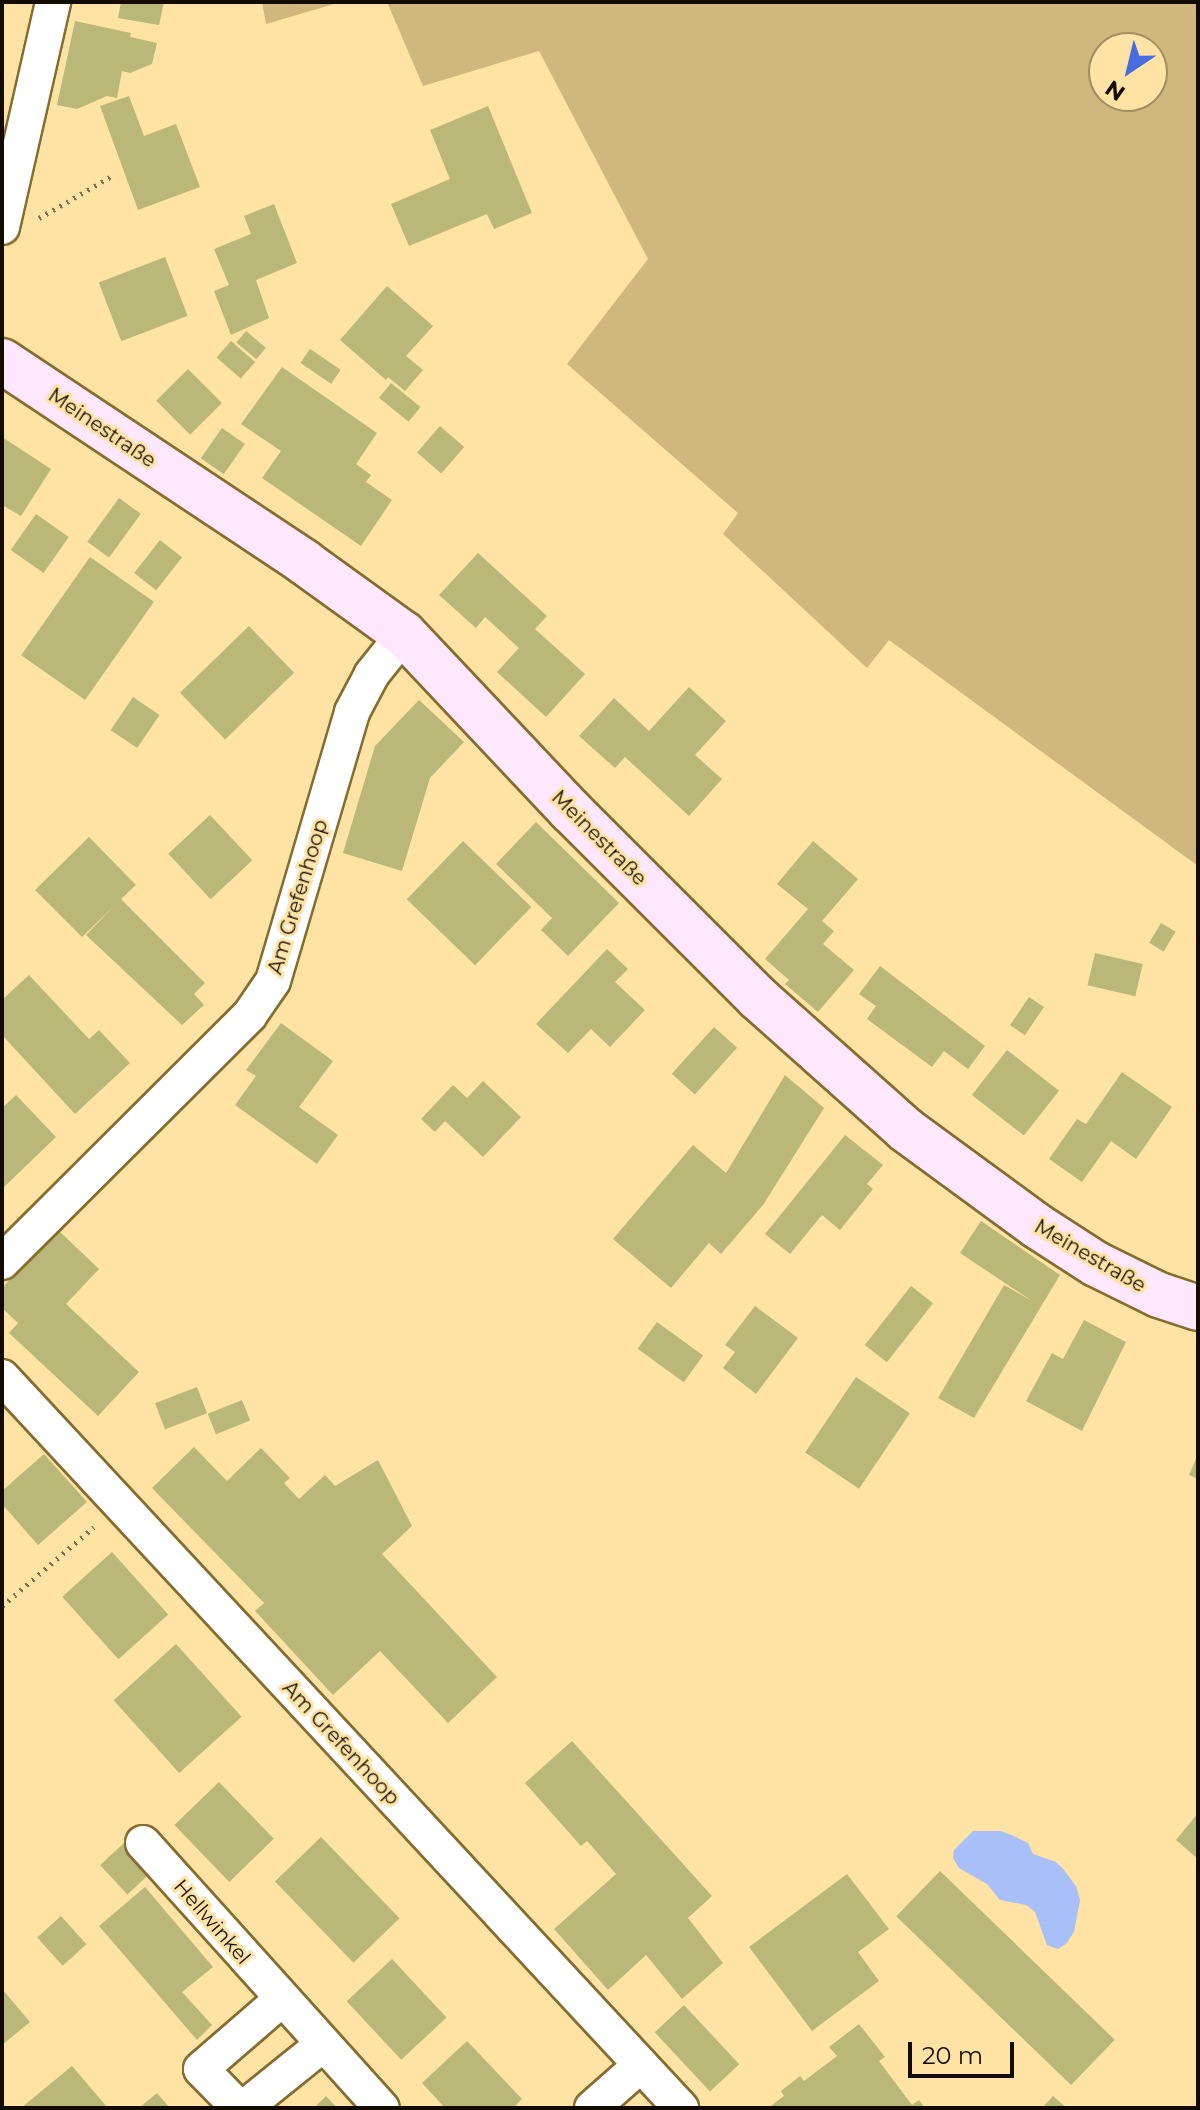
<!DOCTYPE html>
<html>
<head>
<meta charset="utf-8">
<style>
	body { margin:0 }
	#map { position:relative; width:1200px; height:2110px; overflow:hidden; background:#fee3a4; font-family:Montserrat,sans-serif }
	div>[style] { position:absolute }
	.green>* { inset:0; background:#d0b77d }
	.water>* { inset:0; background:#a8bff7 }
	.building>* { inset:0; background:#b9b878; transform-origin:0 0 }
	.path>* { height:5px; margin-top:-2.5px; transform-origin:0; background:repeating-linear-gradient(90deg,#806f4c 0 2px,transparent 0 8px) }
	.roads { filter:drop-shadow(2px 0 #856d30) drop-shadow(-2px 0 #856d30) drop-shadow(0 2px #856d30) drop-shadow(0 -2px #856d30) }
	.street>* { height:34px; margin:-17px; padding:0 17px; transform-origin:17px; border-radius:17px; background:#fff }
	.secondary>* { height:44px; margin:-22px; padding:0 22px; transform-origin:22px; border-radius:22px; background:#ffe8fe }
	span { translate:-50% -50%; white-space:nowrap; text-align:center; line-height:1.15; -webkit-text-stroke:6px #fee3a4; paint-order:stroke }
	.street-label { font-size:20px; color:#140b00 }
	.frame { position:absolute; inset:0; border:4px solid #140b00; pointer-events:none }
	.north { position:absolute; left:1088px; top:32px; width:80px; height:80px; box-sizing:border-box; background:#fee3a4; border:2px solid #a08d62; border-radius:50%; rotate:215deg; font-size:22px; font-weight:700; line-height:32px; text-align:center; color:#140b00 }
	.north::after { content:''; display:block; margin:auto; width:28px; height:36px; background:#496de0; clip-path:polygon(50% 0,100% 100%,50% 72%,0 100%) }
	.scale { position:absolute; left:908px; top:2042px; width:106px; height:36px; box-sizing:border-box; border:4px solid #140b00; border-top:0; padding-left:10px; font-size:24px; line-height:28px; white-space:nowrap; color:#140b00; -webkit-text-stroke:6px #fee3a4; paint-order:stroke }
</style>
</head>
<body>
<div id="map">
	<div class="green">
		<div style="clip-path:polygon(262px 2px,341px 2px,266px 24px)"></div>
		<div style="clip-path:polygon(evenodd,387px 2px,1198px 2px,1198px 866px,889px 640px,867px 668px,723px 534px,738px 513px,567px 364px,648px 259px,539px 51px,423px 86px,387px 2px,1104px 48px,1152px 48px,1152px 96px,1104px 96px,1104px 48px)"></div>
	</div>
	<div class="water">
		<div style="clip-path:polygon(973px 1831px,1001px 1831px,1016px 1837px,1028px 1843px,1033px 1854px,1056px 1862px,1064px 1870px,1076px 1886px,1080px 1900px,1074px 1932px,1066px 1944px,1058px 1949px,1047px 1945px,1035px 1912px,1026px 1905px,1000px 1900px,987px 1884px,959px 1868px,953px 1858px,954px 1850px)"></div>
	</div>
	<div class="building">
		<div style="clip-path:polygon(121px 2px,164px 2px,159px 25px,118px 18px)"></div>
		<div style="clip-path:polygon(75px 21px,131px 33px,130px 37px,157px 43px,152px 64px,130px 73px,122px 71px,117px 98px,107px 96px,77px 109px,57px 105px)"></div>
		<div style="clip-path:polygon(129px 96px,144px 136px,176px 124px,200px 187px,138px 210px,100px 106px)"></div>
		<div style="clip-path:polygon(488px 106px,532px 213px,494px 229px,487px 214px,409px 246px,391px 204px,450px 179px,430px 130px)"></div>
		<div style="clip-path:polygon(274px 204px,297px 263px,256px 280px,269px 318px,231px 335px,214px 291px,229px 285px,214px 249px,251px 234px,244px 216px)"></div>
		<div style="left:165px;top:257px;width:63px;height:71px;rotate:69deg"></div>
		<div style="clip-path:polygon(387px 286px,433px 326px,406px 356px,423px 370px,405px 391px,388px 377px,386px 380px,340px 340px)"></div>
		<div style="left:246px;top:331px;width:26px;height:15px;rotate:40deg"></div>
		<div style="left:231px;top:341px;width:32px;height:22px;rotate:41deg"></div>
		<div style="left:310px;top:349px;width:37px;height:17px;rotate:34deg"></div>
		<div style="clip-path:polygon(282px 367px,377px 433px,356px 464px,371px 475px,366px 482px,392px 500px,361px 546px,262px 478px,281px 451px,241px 424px)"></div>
		<div style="left:188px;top:369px;width:48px;height:45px;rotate:45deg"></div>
		<div style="left:391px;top:383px;width:38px;height:19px;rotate:39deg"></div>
		<div style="left:440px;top:426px;width:32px;height:35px;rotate:41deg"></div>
		<div style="left:222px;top:428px;width:28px;height:37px;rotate:35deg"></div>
		<div style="clip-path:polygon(2px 437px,51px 469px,21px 516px,2px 505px)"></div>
		<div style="left:119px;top:498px;width:27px;height:54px;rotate:36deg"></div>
		<div style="left:36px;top:514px;width:40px;height:44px;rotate:35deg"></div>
		<div style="left:160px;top:540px;width:28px;height:42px;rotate:38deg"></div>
		<div style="clip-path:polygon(478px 553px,547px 616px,535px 629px,585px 674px,546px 717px,497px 672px,519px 648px,485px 617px,476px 628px,439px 595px)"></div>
		<div style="left:90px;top:557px;width:78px;height:120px;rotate:35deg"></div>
		<div style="left:249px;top:626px;width:65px;height:96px;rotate:46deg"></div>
		<div style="clip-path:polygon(689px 687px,726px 721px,695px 755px,722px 779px,689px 816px,625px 757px,615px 768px,579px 736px,614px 698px,649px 731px)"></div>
		<div style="left:133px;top:697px;width:32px;height:40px;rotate:34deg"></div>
		<div style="clip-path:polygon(419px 700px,464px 742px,430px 778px,402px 871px,343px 853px,375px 746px)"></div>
		<div style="left:210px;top:815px;width:62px;height:57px;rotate:47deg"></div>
		<div style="clip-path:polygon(536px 822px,619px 903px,568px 956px,541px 930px,552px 918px,496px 864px)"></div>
		<div style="clip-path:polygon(89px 837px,136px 885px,121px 899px,205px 983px,194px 994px,204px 1005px,182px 1025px,86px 935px,113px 907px,82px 937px,35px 890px)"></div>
		<div style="left:463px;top:841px;width:95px;height:81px;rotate:44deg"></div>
		<div style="clip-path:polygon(813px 841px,858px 879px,822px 921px,834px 931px,823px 944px,854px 970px,818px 1012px,785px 984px,789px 980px,765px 959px,808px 909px,777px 884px)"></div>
		<div style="left:1161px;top:923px;width:17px;height:23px;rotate:31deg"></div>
		<div style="clip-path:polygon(607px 949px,628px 969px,615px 982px,645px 1010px,610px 1047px,591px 1029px,568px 1053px,536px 1024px)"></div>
		<div style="left:1095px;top:953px;width:49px;height:33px;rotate:13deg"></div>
		<div style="clip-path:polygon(880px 966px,985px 1046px,968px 1069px,944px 1051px,932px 1067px,867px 1019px,876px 1006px,859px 994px)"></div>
		<div style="clip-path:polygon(29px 975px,89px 1039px,99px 1030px,130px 1063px,75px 1114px,2px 1035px,2px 1000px)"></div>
		<div style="left:1029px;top:997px;width:18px;height:34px;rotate:34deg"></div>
		<div style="clip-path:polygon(281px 1023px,333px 1061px,299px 1107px,338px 1135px,317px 1164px,235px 1105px,256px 1076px,246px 1070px)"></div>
		<div style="left:714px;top:1027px;width:31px;height:63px;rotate:42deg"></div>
		<div style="left:1007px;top:1050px;width:66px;height:57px;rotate:38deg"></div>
		<div style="clip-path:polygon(1122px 1072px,1172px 1107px,1136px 1159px,1111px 1141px,1082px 1182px,1049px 1159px,1077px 1119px,1086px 1124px)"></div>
		<div style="clip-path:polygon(785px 1075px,824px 1108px,763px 1205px,721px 1254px,709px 1243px,671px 1288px,613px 1239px,693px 1145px,726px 1173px)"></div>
		<div style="clip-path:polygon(483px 1081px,521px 1117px,483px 1157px,445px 1121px,435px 1132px,421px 1119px,453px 1085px,467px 1098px)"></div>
		<div style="clip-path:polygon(16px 1095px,56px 1137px,2px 1189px,2px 1108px)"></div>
		<div style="clip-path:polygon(845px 1135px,883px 1165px,867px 1184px,873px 1189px,840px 1230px,822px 1215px,790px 1254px,765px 1234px)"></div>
		<div style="clip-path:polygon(981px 1221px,1060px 1275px,974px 1418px,938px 1398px,1004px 1285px,1032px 1301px,960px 1253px)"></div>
		<div style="clip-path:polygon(57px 1229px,99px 1269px,66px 1304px,139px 1372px,98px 1416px,9px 1333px,18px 1323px,2px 1308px,2px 1288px)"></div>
		<div style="left:911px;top:1286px;width:28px;height:75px;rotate:38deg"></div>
		<div style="clip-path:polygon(755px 1306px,798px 1338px,756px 1394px,723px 1368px,735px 1352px,725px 1345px)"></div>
		<div style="clip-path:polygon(1084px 1320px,1126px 1342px,1082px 1431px,1026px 1401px,1052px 1353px,1063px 1359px)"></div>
		<div style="left:657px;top:1322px;width:57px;height:33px;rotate:36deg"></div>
		<div style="left:856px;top:1377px;width:65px;height:91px;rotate:34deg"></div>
		<div style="left:197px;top:1387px;width:28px;height:45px;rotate:69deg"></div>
		<div style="left:242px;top:1400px;width:22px;height:37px;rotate:68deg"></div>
		<div style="clip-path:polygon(194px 1447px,227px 1481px,261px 1448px,290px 1478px,284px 1483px,299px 1499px,325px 1475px,335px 1486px,378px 1460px,412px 1526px,382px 1554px,497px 1677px,448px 1723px,380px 1651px,333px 1695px,255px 1611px,264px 1603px,152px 1488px)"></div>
		<div style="clip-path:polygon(44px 1454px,87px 1502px,38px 1545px,2px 1504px,2px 1491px)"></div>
		<div style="clip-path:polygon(1198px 1454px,1198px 1479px,1189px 1475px)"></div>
		<div style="left:112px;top:1552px;width:84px;height:67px;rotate:48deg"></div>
		<div style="left:176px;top:1644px;width:98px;height:84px;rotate:48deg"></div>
		<div style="clip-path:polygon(572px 1741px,712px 1896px,688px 1918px,723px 1963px,682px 1999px,646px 1955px,608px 1990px,554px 1929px,616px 1874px,587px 1841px,581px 1846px,525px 1783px)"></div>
		<div style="left:219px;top:1782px;width:79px;height:62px;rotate:46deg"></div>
		<div style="clip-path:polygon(1198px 1813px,1198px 1859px,1176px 1840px)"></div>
		<div style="left:321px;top:1837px;width:113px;height:64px;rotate:46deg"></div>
		<div style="left:125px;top:1842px;width:40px;height:34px;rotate:47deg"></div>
		<div style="left:940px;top:1871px;width:243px;height:63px;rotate:44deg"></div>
		<div style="clip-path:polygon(847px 1874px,889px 1929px,858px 1952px,879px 1981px,812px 2031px,749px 1947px)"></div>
		<div style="clip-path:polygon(145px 1887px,213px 1967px,182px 1992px,212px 2025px,197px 2040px,99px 1926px)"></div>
		<div style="left:61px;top:1916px;width:38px;height:32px;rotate:48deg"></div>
		<div style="left:392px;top:1959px;width:80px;height:62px;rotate:47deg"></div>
		<div style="clip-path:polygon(2px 1989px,30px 2022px,2px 2045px)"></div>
		<div style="left:684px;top:2005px;width:81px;height:40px;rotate:47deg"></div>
		<div style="clip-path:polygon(859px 2024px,885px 2057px,879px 2061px,912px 2105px,919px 2100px,925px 2108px,768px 2108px,784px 2096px,781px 2091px,800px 2076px,804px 2081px,837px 2056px,829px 2047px)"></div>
		<div style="clip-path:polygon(467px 2041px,522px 2099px,513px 2108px,445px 2108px,422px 2083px)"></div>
		<div style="clip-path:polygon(72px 2066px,108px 2108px,21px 2108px)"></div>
		<div style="clip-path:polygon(157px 2093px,170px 2108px,139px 2108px)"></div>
		<div style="clip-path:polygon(326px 2096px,337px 2108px,314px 2108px)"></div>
		<div style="clip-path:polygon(1053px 2096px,1067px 2108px,1042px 2108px)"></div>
	</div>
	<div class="path">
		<div style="left:39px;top:218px;width:84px;rotate:-29.9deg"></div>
		<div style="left:2px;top:1606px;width:121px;rotate:-40.7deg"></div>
	</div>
	<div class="roads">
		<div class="street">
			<div style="left:2px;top:227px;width:231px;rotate:-77.2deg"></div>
			<div style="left:2px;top:1262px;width:349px;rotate:-44.9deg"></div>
			<div style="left:249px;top:1016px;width:42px;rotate:-55.6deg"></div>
			<div style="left:273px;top:981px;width:280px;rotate:-73.6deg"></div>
			<div style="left:352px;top:712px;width:43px;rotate:-62.2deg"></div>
			<div style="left:372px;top:674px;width:51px;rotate:-51.3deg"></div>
			<div style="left:2px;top:1377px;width:998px;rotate:47.11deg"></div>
			<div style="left:143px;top:1843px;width:357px;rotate:48deg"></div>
			<div style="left:239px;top:2108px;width:54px;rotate:-134.3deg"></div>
			<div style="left:201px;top:2069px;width:106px;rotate:-40.8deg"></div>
			<div style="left:244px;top:2108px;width:100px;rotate:-38.9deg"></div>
			<div style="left:592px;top:2108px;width:65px;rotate:-41.3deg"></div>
		</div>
		<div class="secondary">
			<div style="left:2px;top:361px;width:363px;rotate:33.6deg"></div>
			<div style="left:304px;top:562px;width:123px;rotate:35.8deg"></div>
			<div style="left:404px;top:634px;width:243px;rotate:46.7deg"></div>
			<div style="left:571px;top:811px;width:264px;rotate:45deg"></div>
			<div style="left:758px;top:998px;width:198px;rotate:41.7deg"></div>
			<div style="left:906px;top:1130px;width:162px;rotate:36.2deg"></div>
			<div style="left:1037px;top:1226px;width:70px;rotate:32.8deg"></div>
			<div style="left:1096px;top:1264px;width:70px;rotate:26.2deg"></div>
			<div style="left:1159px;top:1295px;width:41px;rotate:18.4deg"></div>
		</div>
	</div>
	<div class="street-label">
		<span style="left:102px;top:428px;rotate:34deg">Meinestraße</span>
		<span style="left:599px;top:838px;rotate:45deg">Meinestraße</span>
		<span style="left:298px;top:897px;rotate:-73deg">Am Grefenhoop</span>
		<span style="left:1090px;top:1256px;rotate:30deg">Meinestraße</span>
		<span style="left:341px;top:1743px;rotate:47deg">Am Grefenhoop</span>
		<span style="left:212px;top:1922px;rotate:49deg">Hellwinkel</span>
	</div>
	<div class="frame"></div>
	<div class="north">N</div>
	<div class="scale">20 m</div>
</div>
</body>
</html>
